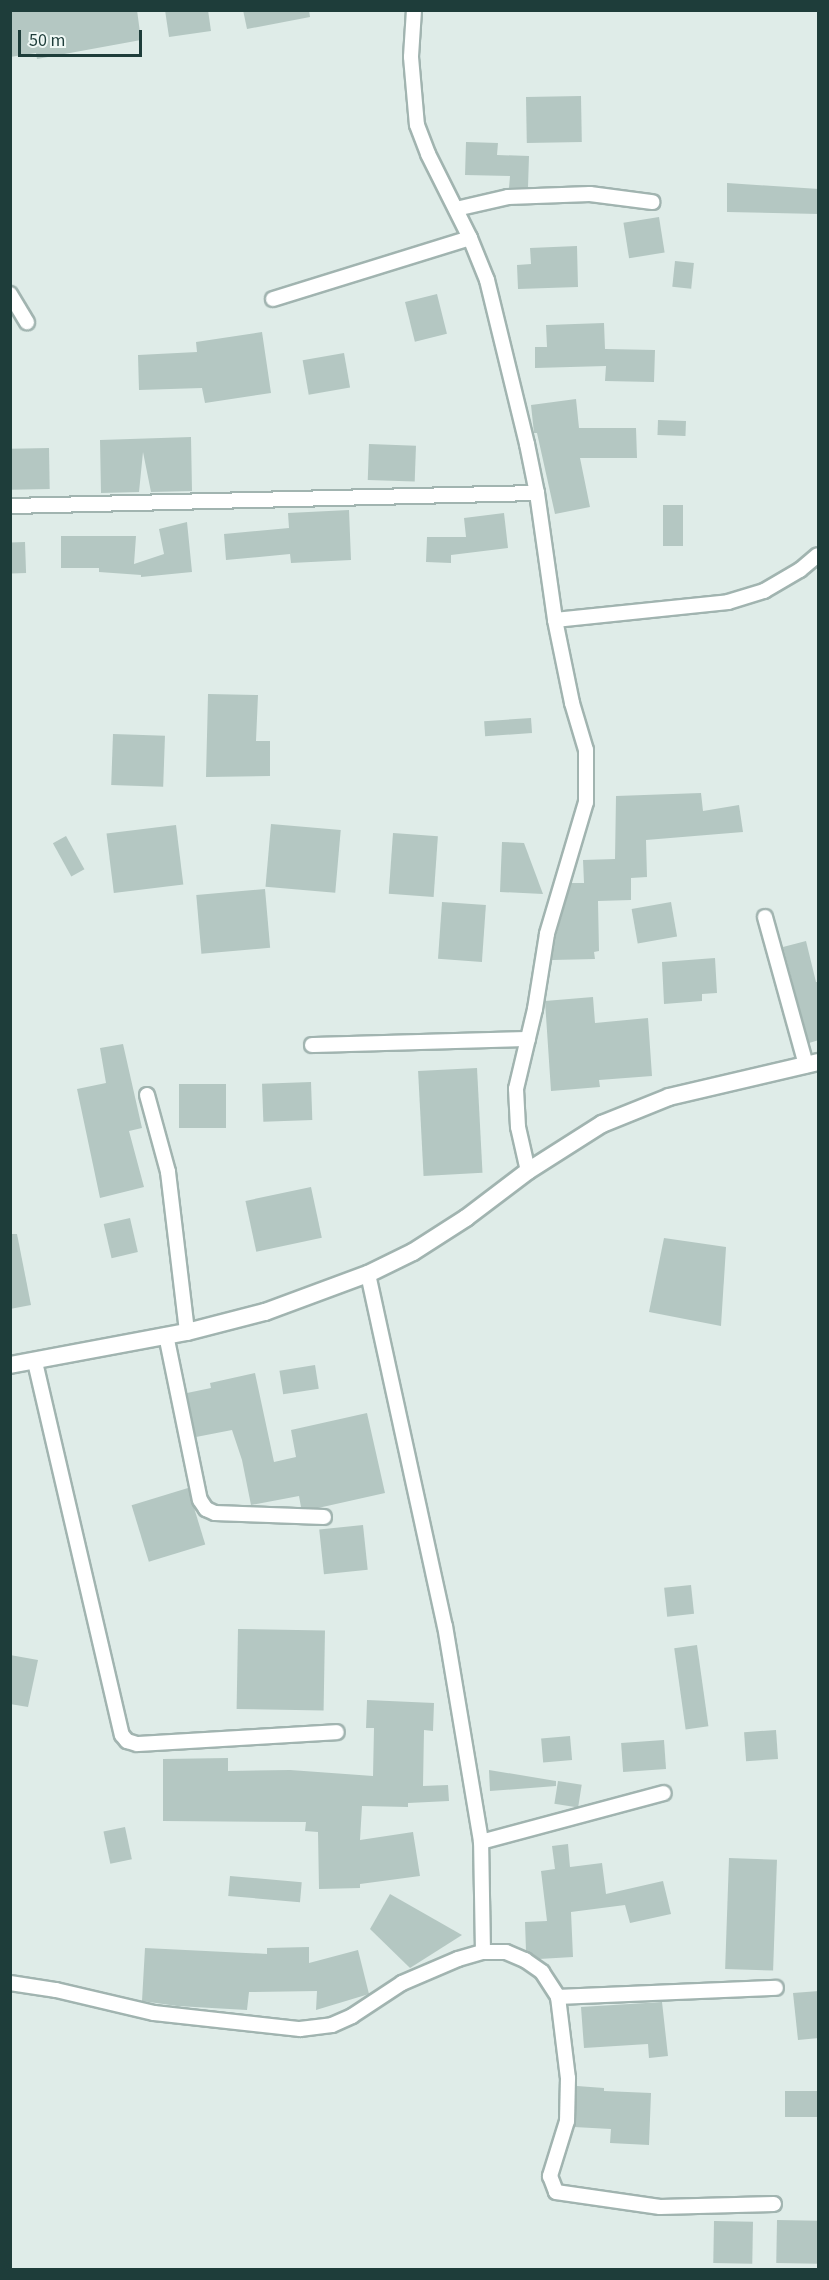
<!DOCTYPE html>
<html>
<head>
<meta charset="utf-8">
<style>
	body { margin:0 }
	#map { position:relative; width:829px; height:2280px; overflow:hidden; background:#dfece8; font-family:"Source Sans 3",sans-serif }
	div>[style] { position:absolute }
	.building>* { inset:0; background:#b4c7c2; transform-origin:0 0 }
	.roads { filter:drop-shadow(2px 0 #a1b4b0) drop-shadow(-2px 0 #a1b4b0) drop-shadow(0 2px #a1b4b0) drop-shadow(0 -2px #a1b4b0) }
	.minor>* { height:14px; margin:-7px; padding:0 7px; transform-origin:7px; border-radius:7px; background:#fff }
	.tertiary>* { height:16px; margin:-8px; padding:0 8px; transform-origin:8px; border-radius:8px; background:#fff }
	span { translate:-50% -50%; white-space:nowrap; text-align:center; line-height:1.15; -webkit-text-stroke:5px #eff8f5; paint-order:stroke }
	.frame { position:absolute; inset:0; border:12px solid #1e3d3a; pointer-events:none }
	.scale { position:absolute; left:18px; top:30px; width:124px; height:27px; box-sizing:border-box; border:3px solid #1e3d3a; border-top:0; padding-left:8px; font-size:18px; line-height:21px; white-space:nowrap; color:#1e3d3a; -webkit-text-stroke:4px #eff8f5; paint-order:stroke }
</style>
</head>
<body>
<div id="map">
	<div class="building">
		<div style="clip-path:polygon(10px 10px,137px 10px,141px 40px,37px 59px,36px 53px,10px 57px)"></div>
		<div style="clip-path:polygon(165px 10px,208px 10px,211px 31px,169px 37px)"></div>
		<div style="clip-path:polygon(243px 10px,309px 10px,310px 17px,247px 29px)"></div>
		<div style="left:581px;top:96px;width:46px;height:55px;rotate:89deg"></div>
		<div style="clip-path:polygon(466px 142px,498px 143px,497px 155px,529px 156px,528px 187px,509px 188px,510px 176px,465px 175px)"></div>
		<div style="clip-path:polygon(727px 183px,819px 189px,819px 214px,727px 212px)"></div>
		<div style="left:659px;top:217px;width:36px;height:36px;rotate:81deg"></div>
		<div style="clip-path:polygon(577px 246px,578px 287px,518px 289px,517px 265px,531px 264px,530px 248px)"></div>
		<div style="left:675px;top:261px;width:19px;height:26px;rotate:6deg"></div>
		<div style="left:437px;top:294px;width:41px;height:33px;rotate:76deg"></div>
		<div style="clip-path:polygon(604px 323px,605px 349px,655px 350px,654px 382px,605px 381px,606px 366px,535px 368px,535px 347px,547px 347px,546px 325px)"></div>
		<div style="clip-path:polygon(262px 332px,271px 393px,205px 403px,202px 388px,139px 390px,138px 355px,197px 352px,196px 342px)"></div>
		<div style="left:344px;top:353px;width:35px;height:42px;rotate:80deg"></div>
		<div style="clip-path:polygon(576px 399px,579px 428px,636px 428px,637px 458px,580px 458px,590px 507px,555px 514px,537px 433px,534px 433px,531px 405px)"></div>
		<div style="left:658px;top:420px;width:28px;height:15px;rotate:2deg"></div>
		<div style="clip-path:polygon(191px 437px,192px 491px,151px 492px,143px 452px,139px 492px,101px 493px,100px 440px)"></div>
		<div style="left:369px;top:444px;width:47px;height:36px;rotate:2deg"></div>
		<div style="left:49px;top:448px;width:41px;height:39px;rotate:89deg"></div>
		<div style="left:663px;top:505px;width:20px;height:41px"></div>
		<div style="clip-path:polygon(349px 510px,351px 560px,291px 563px,290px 554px,226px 560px,224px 534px,289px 528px,288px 513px)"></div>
		<div style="clip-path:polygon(504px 513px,508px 548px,451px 555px,451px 563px,426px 562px,427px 537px,466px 537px,464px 518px)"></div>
		<div style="clip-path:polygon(187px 522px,192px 572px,141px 577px,141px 575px,99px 572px,99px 568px,61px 568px,61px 536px,136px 536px,134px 564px,164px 554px,159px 529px)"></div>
		<div style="left:25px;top:542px;width:31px;height:15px;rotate:88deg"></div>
		<div style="clip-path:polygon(208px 694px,258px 695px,256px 741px,270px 741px,270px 776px,206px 777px)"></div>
		<div style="left:531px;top:718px;width:15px;height:47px;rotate:86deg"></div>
		<div style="left:113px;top:734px;width:52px;height:51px;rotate:2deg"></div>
		<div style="clip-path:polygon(701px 793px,703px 811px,739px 805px,743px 832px,646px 840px,647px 877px,631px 878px,631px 900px,598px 901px,599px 951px,594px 952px,595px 959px,552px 960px,556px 936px,571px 883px,584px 883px,583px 860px,615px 859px,616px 796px)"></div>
		<div style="left:271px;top:824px;width:70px;height:63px;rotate:5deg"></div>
		<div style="left:176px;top:825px;width:60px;height:70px;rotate:83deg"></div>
		<div style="left:393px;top:833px;width:45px;height:61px;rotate:4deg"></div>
		<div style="left:66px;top:836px;width:38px;height:15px;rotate:61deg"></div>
		<div style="clip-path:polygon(502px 842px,524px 843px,543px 894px,500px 892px)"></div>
		<div style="left:265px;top:889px;width:59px;height:69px;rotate:85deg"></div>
		<div style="left:442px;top:902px;width:44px;height:57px;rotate:4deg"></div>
		<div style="left:671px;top:902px;width:35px;height:40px;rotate:80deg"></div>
		<div style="clip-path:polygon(806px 941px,816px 982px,819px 982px,819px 1040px,809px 1043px,783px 947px)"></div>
		<div style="clip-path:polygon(715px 958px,717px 993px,702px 994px,702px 1001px,664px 1004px,662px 962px)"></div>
		<div style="clip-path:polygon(593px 997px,595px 1023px,648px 1018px,652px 1076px,599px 1080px,600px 1087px,551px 1091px,545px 1001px)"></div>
		<div style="clip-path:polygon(123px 1044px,142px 1128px,129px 1131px,144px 1187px,100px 1198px,77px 1089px,106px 1083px,100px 1048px)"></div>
		<div style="left:477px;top:1068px;width:105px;height:59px;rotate:87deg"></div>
		<div style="left:311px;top:1082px;width:38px;height:49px;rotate:88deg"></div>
		<div style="left:179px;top:1084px;width:47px;height:44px"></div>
		<div style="left:311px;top:1187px;width:52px;height:67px;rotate:78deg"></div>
		<div style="left:130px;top:1218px;width:35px;height:27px;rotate:77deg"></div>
		<div style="clip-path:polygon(10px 1234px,17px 1234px,31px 1305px,10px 1309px)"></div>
		<div style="clip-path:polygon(664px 1238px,726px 1247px,721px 1326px,649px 1312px)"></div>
		<div style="left:315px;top:1365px;width:24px;height:36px;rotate:81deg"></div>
		<div style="clip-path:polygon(255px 1373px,274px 1462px,296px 1457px,291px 1430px,367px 1413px,385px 1493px,318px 1508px,301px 1507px,299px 1496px,251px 1505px,242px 1460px,232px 1430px,196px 1437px,187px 1393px,211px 1388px,210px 1383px)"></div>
		<div style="left:188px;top:1488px;width:59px;height:59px;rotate:73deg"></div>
		<div style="left:363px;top:1525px;width:45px;height:44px;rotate:84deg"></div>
		<div style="left:691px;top:1585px;width:29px;height:27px;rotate:84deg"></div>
		<div style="left:238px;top:1629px;width:87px;height:80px;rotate:1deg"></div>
		<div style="left:697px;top:1645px;width:82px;height:23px;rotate:82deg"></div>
		<div style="clip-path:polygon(10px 1655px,38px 1660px,28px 1707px,10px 1704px)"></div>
		<div style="clip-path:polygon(367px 1700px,434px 1703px,433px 1731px,424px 1730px,423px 1786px,448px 1785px,449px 1801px,408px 1803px,408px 1807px,362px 1806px,360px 1840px,413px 1832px,420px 1876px,360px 1884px,360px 1888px,319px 1889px,318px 1832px,305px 1831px,306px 1822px,163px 1821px,163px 1759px,228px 1758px,228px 1771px,290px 1770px,373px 1776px,374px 1728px,366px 1728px)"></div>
		<div style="left:776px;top:1730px;width:29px;height:32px;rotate:86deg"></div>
		<div style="left:570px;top:1736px;width:24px;height:29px;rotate:85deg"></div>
		<div style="left:664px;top:1740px;width:29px;height:43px;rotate:86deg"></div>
		<div style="clip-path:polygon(489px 1770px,556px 1781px,556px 1786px,490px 1791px)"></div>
		<div style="left:558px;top:1781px;width:24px;height:23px;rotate:9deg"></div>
		<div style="left:125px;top:1827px;width:33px;height:22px;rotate:78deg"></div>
		<div style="clip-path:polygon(568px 1844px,570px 1867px,602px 1863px,606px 1894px,663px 1881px,671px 1914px,630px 1923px,625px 1905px,571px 1912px,573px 1957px,539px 1959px,526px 1951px,525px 1922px,547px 1921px,541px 1871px,555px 1869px,552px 1846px)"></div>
		<div style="left:729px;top:1858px;width:48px;height:111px;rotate:2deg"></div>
		<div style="left:230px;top:1876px;width:72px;height:20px;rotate:5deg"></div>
		<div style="clip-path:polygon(390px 1894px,462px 1935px,410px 1968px,370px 1929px)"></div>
		<div style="clip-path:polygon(309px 1947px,309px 1963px,358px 1950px,369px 1994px,316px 2010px,317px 1991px,249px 1992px,247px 2010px,177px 2006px,142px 2001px,145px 1948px,267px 1954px,267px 1948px)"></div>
		<div style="clip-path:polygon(819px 1991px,819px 2038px,798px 2040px,793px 1993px)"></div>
		<div style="clip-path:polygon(662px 2002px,668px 2056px,649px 2058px,648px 2044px,584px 2048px,581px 2007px)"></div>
		<div style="clip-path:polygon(577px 2086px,604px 2088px,604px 2091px,651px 2093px,649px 2145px,610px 2143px,611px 2129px,574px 2127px)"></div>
		<div style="left:819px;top:2091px;width:26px;height:34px;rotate:90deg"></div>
		<div style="left:777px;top:2220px;width:42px;height:43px;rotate:1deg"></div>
		<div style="left:714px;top:2221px;width:39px;height:42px;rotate:1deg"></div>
	</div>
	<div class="roads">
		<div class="minor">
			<div style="left:414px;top:10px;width:47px;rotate:93.7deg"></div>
			<div style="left:411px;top:57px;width:68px;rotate:85deg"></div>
			<div style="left:417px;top:125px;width:31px;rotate:69deg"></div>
			<div style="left:428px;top:154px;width:94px;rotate:63.4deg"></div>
			<div style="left:470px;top:238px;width:45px;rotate:68deg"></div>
			<div style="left:487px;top:280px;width:169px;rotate:76.3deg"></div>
			<div style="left:527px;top:444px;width:50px;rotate:78.5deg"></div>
			<div style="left:537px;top:493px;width:128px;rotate:81.9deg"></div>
			<div style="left:555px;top:620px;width:85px;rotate:78.4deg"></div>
			<div style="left:572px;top:703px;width:49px;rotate:73.4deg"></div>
			<div style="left:586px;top:750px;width:52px;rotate:90deg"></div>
			<div style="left:586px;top:802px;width:138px;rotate:106.5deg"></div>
			<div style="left:547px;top:934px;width:76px;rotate:99.1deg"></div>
			<div style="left:535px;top:1009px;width:82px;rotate:103.4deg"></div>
			<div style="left:516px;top:1089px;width:38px;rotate:87deg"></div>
			<div style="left:518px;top:1127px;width:45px;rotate:77.2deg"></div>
			<div style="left:456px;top:209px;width:53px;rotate:-13deg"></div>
			<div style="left:508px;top:197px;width:82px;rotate:-2.1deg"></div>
			<div style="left:590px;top:194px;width:63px;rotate:7.4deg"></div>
			<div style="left:10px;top:294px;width:33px;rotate:59deg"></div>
			<div style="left:273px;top:299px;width:206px;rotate:-17.2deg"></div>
			<div style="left:11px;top:506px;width:526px;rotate:-1.42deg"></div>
			<div style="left:555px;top:620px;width:174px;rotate:-5.9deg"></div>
			<div style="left:728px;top:602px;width:38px;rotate:-17deg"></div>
			<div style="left:764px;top:591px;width:42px;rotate:-30.3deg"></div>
			<div style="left:800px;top:570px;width:23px;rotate:-40deg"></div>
			<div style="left:765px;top:917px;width:154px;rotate:74.5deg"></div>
			<div style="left:312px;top:1045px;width:216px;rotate:-1.6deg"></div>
			<div style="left:147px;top:1095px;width:80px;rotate:74.7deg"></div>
			<div style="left:168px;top:1172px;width:161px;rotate:83.2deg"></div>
			<div style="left:368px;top:1274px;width:360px;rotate:77.7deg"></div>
			<div style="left:445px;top:1626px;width:219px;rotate:80.5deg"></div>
			<div style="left:166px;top:1335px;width:168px;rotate:78.4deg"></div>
			<div style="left:200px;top:1500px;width:11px;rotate:56deg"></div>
			<div style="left:206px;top:1509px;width:10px;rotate:24deg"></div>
			<div style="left:215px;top:1513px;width:109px;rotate:2.1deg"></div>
			<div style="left:35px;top:1362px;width:383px;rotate:76.9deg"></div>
			<div style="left:122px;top:1735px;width:8px;rotate:50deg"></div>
			<div style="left:127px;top:1741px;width:10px;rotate:17deg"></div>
			<div style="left:137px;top:1744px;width:200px;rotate:-3.4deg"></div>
			<div style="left:483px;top:1952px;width:110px;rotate:-91deg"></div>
			<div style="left:481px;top:1842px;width:189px;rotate:-15deg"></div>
			<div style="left:10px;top:1983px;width:47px;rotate:8.7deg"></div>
			<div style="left:56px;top:1990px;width:101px;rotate:13.2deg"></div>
			<div style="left:154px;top:2013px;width:147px;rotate:6.3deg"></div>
			<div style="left:300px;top:2029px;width:32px;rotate:-7deg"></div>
			<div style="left:332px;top:2025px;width:22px;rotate:-24deg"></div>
			<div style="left:352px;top:2016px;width:60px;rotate:-33.4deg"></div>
			<div style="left:402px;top:1983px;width:61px;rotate:-23.2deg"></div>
			<div style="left:458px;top:1959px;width:26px;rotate:-16deg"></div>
			<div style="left:483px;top:1952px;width:23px"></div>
			<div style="left:506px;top:1952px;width:21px;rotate:23deg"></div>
			<div style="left:525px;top:1960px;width:21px;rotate:35deg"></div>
			<div style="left:542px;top:1972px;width:30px;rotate:57deg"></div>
			<div style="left:558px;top:1997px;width:82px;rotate:83deg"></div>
			<div style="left:568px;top:2078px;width:43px;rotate:91.3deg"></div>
			<div style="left:567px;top:2121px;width:58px;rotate:107.2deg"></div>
			<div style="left:550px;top:2176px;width:17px;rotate:69deg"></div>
			<div style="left:556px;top:2192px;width:105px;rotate:8.2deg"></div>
			<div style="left:660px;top:2207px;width:114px;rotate:-1.5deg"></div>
			<div style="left:558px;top:1997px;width:218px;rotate:-2.4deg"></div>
		</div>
		<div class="tertiary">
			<div style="left:10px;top:1365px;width:180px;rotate:-10.6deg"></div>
			<div style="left:187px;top:1332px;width:81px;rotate:-14.4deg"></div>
			<div style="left:265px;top:1312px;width:110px;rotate:-20.3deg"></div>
			<div style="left:368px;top:1274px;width:50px;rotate:-26.1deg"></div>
			<div style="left:413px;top:1252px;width:63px;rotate:-32.7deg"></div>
			<div style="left:466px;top:1218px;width:78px;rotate:-37.2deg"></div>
			<div style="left:528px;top:1171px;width:88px;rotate:-32.4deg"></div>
			<div style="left:602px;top:1124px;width:72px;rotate:-21.9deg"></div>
			<div style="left:669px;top:1097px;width:153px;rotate:-13.2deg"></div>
		</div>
	</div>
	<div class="frame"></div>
	<div class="scale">50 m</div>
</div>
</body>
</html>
